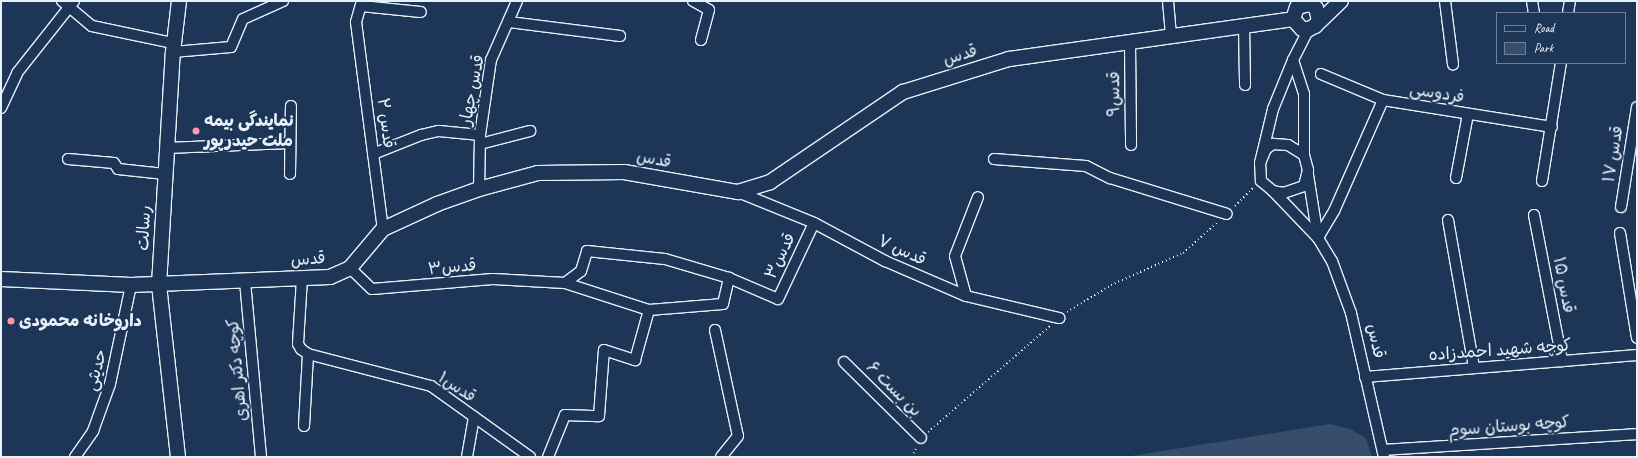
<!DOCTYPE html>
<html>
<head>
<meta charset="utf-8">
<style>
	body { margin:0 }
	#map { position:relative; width:1638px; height:458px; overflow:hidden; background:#1d3557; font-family:Caveat,"Playpen Sans Arabic",sans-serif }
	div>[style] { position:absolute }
	.green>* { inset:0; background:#374d6c }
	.path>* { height:2px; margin-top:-1px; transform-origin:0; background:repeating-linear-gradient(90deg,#e8f1f8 0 1px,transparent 0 4px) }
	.roads { filter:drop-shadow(1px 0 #e8f1f8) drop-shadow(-1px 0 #e8f1f8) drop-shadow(0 1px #e8f1f8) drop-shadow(0 -1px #e8f1f8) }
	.street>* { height:10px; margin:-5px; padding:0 5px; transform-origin:5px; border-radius:5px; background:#1d3557 }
	.secondary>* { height:14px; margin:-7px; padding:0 7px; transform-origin:7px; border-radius:7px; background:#1d3557 }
	.dots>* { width:11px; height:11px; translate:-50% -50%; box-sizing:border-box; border:2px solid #1d3557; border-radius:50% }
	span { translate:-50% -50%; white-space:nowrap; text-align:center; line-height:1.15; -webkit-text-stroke:4px #1d3557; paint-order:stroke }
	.street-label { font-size:17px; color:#e8f1f8 }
	.poi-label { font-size:17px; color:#e8f1f8; font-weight:700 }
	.left { translate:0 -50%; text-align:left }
	.frame { position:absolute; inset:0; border:2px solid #e8f1f8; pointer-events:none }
	.legend { position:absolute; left:1496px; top:12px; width:130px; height:52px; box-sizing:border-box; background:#1d3557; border:1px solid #6e8097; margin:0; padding:5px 7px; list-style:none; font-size:12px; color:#e8f1f8 }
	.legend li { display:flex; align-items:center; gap:8px; height:20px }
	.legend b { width:20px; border:1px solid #6e8097 }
</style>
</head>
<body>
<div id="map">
	<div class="green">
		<div style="clip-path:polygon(1330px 424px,1350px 429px,1366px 438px,1372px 457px,1125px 457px)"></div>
	</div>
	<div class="path">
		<div style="left:1235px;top:206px;width:25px;rotate:-45deg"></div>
		<div style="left:1067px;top:312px;width:52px;rotate:-31.5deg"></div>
		<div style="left:1111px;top:285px;width:79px;rotate:-24deg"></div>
		<div style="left:1183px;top:253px;width:47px;rotate:-41.5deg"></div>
		<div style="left:928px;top:432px;width:162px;rotate:-41deg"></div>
		<div style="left:912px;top:457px;width:12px;rotate:-66deg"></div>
	</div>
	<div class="roads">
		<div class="street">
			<div style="left:62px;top:1px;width:39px;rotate:40deg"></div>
			<div style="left:92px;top:26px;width:83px;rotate:11.9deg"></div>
			<div style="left:362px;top:1px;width:22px;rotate:106deg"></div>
			<div style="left:356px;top:22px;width:209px;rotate:82.6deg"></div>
			<div style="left:693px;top:1px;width:18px;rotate:29deg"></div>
			<div style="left:709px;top:10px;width:31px;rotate:105deg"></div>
			<div style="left:1168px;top:1px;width:36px;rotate:85deg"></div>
			<div style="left:1445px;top:1px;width:64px;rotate:82.8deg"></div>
			<div style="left:1532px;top:1px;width:12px;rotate:81deg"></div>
			<div style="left:361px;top:6px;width:60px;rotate:5.7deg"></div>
			<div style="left:1568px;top:13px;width:12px;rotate:-81deg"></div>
			<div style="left:509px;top:22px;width:112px;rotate:7.2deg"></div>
			<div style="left:1244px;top:25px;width:60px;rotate:89deg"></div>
			<div style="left:1130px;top:43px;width:102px;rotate:89.4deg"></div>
			<div style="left:173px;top:52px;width:58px;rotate:-4.9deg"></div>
			<div style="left:231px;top:47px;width:30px;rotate:-67deg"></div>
			<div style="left:243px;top:19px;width:44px;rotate:-24.2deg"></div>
			<div style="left:1293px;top:60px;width:35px;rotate:-63deg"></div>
			<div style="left:1321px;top:74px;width:67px;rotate:22.8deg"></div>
			<div style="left:1383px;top:100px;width:171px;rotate:9.1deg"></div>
			<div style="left:1383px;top:100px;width:121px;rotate:113.8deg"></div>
			<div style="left:1334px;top:211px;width:31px;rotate:121deg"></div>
			<div style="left:1318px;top:238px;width:27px;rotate:59deg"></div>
			<div style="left:1332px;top:261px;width:55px;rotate:69.9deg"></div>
			<div style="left:1351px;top:313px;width:148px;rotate:77.1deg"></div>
			<div style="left:1px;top:108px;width:38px;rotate:-65deg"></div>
			<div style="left:17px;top:73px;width:92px;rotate:-51.6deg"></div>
			<div style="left:480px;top:144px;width:52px;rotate:-14.6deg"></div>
			<div style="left:166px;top:148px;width:124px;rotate:-2.3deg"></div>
			<div style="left:373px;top:154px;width:52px;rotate:-21.6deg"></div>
			<div style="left:421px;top:135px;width:18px;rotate:-13deg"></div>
			<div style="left:439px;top:131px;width:41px;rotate:5.6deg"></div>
			<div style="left:68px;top:159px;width:46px;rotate:5deg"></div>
			<div style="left:114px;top:163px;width:7px;rotate:56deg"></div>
			<div style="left:118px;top:169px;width:47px;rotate:6.1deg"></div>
			<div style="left:994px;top:159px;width:92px;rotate:4.4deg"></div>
			<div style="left:1086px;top:166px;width:27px;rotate:27deg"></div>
			<div style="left:1110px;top:178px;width:122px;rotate:17.1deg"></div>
			<div style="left:1260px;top:163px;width:56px;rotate:-76.5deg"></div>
			<div style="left:1273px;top:109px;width:53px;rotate:-67.8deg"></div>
			<div style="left:1293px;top:60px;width:36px;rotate:72deg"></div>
			<div style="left:1304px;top:94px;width:61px;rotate:90deg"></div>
			<div style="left:1304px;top:155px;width:16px;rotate:75deg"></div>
			<div style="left:1308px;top:170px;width:16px;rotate:104deg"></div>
			<div style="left:1304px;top:186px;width:21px;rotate:161deg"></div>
			<div style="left:1284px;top:193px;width:11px;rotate:-170deg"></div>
			<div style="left:1273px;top:191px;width:16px;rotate:-140deg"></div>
			<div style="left:1261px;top:181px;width:18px;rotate:-93deg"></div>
			<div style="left:1260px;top:163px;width:15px;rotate:-67deg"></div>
			<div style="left:1266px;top:149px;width:9px;rotate:-36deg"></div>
			<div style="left:1273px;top:144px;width:15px;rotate:4deg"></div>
			<div style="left:1288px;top:145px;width:19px;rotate:32deg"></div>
			<div style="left:290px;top:174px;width:68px;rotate:-89.2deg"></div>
			<div style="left:1456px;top:178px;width:65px;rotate:-79.4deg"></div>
			<div style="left:1542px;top:181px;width:120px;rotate:-80.9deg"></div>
			<div style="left:479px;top:189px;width:54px;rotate:-88.9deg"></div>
			<div style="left:480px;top:135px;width:76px;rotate:-81.7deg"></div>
			<div style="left:491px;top:60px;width:64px;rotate:-66.2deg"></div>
			<div style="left:1273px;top:191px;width:65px;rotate:46.2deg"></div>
			<div style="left:1318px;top:238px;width:64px;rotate:-99deg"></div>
			<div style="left:738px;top:192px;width:82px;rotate:22.2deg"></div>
			<div style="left:814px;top:223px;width:81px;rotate:28.2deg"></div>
			<div style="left:885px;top:261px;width:88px;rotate:23.4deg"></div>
			<div style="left:966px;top:296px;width:96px;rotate:13.3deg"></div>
			<div style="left:1621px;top:207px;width:101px;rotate:-80.9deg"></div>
			<div style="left:1534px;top:215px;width:149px;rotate:79.1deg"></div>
			<div style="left:1448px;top:220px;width:150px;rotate:80deg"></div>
			<div style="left:1620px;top:233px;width:106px;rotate:80.8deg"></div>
			<div style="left:350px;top:268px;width:30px;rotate:44deg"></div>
			<div style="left:372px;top:289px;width:121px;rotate:-4.7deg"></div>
			<div style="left:493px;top:279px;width:72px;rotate:3.2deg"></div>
			<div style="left:565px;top:283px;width:88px;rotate:17.8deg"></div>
			<div style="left:649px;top:310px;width:74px;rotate:-4.6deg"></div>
			<div style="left:723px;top:304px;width:27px;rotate:-77deg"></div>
			<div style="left:302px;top:278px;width:66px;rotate:93.5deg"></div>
			<div style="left:298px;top:344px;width:6px;rotate:59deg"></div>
			<div style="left:301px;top:349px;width:9px;rotate:36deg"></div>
			<div style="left:308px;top:354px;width:127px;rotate:14.6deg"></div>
			<div style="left:431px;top:386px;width:122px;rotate:35.6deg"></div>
			<div style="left:245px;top:281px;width:177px;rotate:84.8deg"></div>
			<div style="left:565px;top:283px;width:20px;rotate:-37deg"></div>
			<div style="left:581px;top:271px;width:21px;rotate:-73deg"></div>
			<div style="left:587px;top:251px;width:78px;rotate:5.9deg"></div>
			<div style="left:665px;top:259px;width:67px;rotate:16.5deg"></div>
			<div style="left:729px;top:278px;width:53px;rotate:23.2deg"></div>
			<div style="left:778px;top:299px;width:84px;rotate:-64.7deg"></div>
			<div style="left:966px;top:296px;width:41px;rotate:-105.4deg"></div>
			<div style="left:955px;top:256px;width:63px;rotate:-68.7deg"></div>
			<div style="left:715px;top:330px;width:108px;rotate:77.8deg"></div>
			<div style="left:738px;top:436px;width:27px;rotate:129deg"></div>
			<div style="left:844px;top:362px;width:108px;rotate:44.6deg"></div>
			<div style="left:1365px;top:377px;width:273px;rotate:-4.6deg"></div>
			<div style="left:304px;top:426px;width:72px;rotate:-86.8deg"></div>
			<div style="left:1383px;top:450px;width:255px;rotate:-3.6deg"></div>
			<div style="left:75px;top:457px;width:32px;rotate:-55deg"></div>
			<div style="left:93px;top:431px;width:50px;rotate:-70.1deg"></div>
			<div style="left:110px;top:384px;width:101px;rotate:-78deg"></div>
			<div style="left:467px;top:457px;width:41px;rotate:-80.1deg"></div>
			<div style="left:548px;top:457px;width:45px;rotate:-68deg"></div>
			<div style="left:565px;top:415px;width:34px;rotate:2deg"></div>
			<div style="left:599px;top:416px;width:66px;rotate:-85.7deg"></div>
			<div style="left:604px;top:350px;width:33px;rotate:18deg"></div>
			<div style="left:635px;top:360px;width:52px;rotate:-74.4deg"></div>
		</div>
		<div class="secondary">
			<div style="left:1315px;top:26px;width:7px;rotate:-56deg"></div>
			<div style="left:1319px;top:20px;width:12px;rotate:-104deg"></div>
			<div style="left:1316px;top:8px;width:7px;rotate:-146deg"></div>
			<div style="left:1310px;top:4px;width:13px;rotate:167deg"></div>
			<div style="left:1297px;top:7px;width:13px;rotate:108deg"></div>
			<div style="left:1293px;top:19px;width:13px;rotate:48deg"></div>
			<div style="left:1302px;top:29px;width:7px"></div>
			<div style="left:1309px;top:29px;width:7px;rotate:-27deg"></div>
			<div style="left:1315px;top:26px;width:36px;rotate:-44deg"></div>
			<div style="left:1px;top:279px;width:130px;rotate:2.6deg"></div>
			<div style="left:131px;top:285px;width:199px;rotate:-2.3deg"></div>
			<div style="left:330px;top:277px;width:22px;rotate:-24deg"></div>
			<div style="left:350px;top:268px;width:51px;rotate:-49.8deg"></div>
			<div style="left:383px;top:229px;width:60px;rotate:-24.8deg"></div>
			<div style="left:437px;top:204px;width:45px;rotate:-19.7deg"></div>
			<div style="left:479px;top:189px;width:61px;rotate:-15.2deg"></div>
			<div style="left:538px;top:173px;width:86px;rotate:-0.7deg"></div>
			<div style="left:624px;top:172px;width:116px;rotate:10deg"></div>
			<div style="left:738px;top:192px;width:34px;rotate:-17deg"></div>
			<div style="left:770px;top:182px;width:161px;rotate:-34.1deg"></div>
			<div style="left:903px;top:92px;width:111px;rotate:-17.3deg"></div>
			<div style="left:1009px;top:59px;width:287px;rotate:-8deg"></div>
			<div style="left:178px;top:457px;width:173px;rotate:-96.3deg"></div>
			<div style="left:159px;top:285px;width:233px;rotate:-86.6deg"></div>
			<div style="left:173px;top:52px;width:51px;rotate:-83.3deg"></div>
		</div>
	</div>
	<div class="dots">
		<div style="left:196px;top:131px;background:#ff9aa2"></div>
		<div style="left:11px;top:321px;background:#ff9aa2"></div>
	</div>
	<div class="street-label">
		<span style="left:960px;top:55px;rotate:-17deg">قدس</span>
		<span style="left:472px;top:90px;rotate:-79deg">قدس چهار</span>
		<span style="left:1437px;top:93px;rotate:9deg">فردوسی</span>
		<span style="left:1114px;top:94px;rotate:-90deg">قدس۹</span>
		<span style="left:386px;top:123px;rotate:83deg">قدس ۲</span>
		<span style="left:1613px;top:154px;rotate:-81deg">قدس ۱۷</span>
		<span style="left:654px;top:159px;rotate:11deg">قدس</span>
		<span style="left:144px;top:228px;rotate:-87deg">رسالت</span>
		<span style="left:902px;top:250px;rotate:25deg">قدس ۷</span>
		<span style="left:780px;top:256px;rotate:-64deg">قدس۳</span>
		<span style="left:308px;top:259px;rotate:-4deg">قدس</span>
		<span style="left:452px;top:267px;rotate:-5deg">قدس۳</span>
		<span style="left:1564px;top:285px;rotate:79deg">قدس ۱۵</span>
		<span style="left:1376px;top:341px;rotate:78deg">قدس</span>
		<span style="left:1500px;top:350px;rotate:-4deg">کوچه شهید احمدزاده</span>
		<span style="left:96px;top:370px;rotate:-75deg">حدیثی</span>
		<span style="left:237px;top:370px;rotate:-95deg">کوچه دکتر اهری</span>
		<span style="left:457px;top:387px;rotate:33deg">قدس۱</span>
		<span style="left:894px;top:389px;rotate:45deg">بن بست ۶</span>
		<span style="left:1509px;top:426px;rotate:-4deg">کوچه بوستان سوم</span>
	</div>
	<div class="poi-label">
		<span class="left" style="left:204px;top:131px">نمایندگی بیمه<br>ملت حیدرپور</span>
		<span class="left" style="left:19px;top:321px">داروخانه محمودی</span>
	</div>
	<div class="frame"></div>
	<ul class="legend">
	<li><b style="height:5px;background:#1d3557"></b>Road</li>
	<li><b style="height:11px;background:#374d6c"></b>Park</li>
	</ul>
</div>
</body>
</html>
